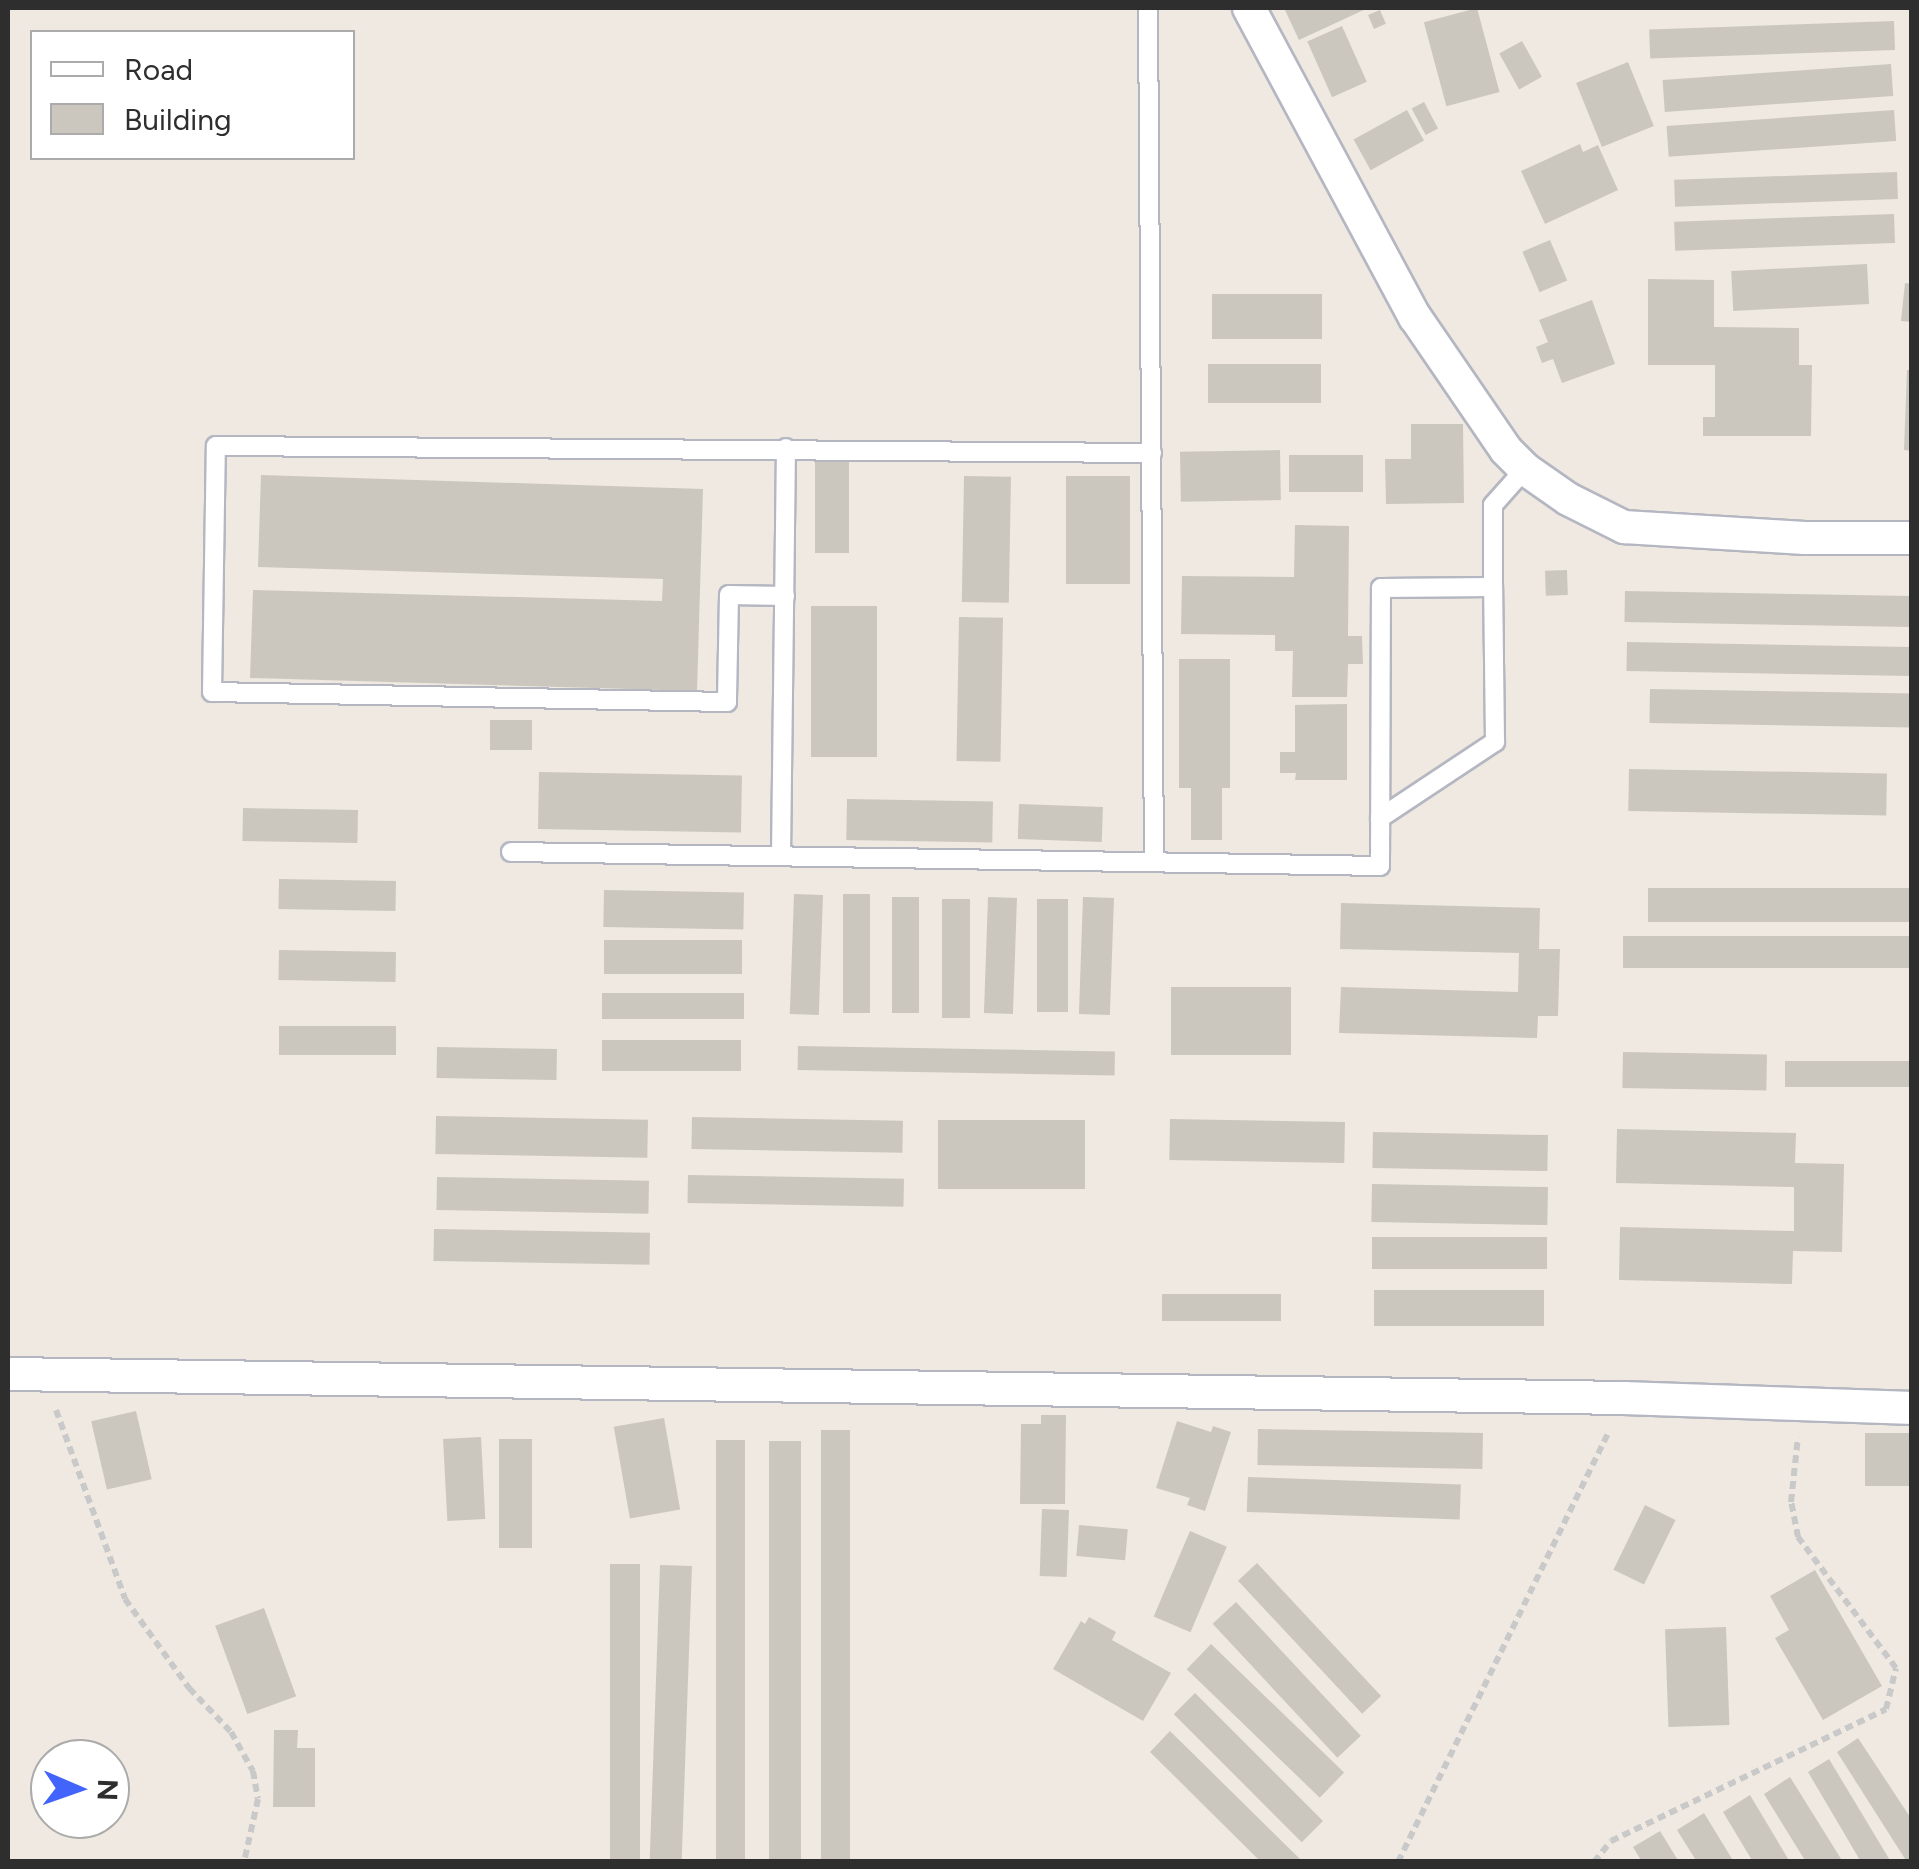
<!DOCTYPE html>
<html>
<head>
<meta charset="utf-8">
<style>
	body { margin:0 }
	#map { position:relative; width:1919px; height:1869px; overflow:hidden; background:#efe9e1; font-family:Figtree,sans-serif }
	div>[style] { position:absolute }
	.building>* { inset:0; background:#cbc7bf; transform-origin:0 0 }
	.path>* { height:6px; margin-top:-3px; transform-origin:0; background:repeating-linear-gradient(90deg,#c9c9c9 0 8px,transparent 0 13px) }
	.roads { filter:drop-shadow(2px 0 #b4b7c1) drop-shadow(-2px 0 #b4b7c1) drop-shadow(0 2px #b4b7c1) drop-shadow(0 -2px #b4b7c1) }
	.service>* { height:18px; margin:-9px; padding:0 9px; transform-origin:9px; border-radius:9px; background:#fff }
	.minor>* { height:32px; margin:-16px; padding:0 16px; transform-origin:16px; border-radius:16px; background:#fff }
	span { translate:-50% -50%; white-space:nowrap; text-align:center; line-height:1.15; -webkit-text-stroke:9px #fff; paint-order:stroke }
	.frame { position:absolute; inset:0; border:10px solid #2e2e2e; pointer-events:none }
	.legend { position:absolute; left:30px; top:30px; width:325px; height:130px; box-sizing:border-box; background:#fff; border:2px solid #ababab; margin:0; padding:12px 18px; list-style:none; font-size:30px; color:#2e2e2e }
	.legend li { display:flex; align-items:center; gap:20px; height:50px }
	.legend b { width:50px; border:2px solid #ababab }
	.north { position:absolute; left:30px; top:1739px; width:100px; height:100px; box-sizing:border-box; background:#fff; border:2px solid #ababab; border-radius:50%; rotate:92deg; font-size:28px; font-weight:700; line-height:40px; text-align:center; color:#2e2e2e }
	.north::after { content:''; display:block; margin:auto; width:35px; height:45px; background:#4264fb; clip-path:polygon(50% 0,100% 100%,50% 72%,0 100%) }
</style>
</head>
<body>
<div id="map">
	<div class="building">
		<div style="clip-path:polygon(1284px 8px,1368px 8px,1299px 40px)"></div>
		<div style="left:1477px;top:8px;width:87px;height:55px;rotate:75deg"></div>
		<div style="left:1380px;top:10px;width:15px;height:13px;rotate:67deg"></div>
		<div style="left:1894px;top:21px;width:29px;height:245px;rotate:88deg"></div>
		<div style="left:1342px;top:26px;width:61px;height:38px;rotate:66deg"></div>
		<div style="left:1522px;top:41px;width:41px;height:26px;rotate:61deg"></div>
		<div style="left:1628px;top:62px;width:69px;height:56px;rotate:68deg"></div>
		<div style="left:1891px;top:64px;width:32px;height:229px;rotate:86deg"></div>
		<div style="left:1424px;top:102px;width:30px;height:14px;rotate:62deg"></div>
		<div style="left:1407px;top:110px;width:35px;height:61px;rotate:61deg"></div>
		<div style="left:1894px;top:110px;width:31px;height:228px;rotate:86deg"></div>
		<div style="clip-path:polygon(1580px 144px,1583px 152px,1598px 145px,1618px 190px,1545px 224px,1521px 171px)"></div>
		<div style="left:1897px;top:172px;width:27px;height:223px;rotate:88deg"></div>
		<div style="left:1894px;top:214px;width:29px;height:220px;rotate:88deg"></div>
		<div style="left:1550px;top:240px;width:44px;height:30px;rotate:67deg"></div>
		<div style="left:1867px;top:264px;width:40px;height:136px;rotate:87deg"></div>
		<div style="clip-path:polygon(1648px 279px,1714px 280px,1714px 327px,1799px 328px,1799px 365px,1812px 365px,1811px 436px,1703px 436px,1703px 417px,1715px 417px,1715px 365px,1648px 365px)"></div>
		<div style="clip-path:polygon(1905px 283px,1912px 284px,1912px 322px,1901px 321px)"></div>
		<div style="left:1322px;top:294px;width:45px;height:110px;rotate:90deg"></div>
		<div style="clip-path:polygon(1592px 300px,1615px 364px,1562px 383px,1553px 359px,1542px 363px,1536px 347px,1548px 342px,1539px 320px)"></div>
		<div style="left:1208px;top:364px;width:113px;height:39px"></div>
		<div style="clip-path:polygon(1907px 370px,1912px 370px,1912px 451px,1904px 450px)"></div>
		<div style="clip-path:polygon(1411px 424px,1463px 424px,1464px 503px,1386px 504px,1385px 459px,1411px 459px)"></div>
		<div style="left:1280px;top:450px;width:50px;height:100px;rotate:89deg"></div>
		<div style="left:1289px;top:455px;width:74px;height:37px"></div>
		<div style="left:849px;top:461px;width:92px;height:34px;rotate:90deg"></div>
		<div style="clip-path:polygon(261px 475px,703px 489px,697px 691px,250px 678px,253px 590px,662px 601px,663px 579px,258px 567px)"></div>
		<div style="left:964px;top:476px;width:47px;height:126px;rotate:1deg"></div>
		<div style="left:1130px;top:476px;width:108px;height:64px;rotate:90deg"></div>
		<div style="clip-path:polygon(1295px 525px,1349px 526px,1348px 636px,1362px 636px,1363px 664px,1348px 664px,1347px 697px,1292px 697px,1293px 651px,1275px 651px,1275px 635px,1181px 634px,1182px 576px,1294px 577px)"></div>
		<div style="left:1567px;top:570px;width:25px;height:22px;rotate:88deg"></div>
		<div style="left:1625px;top:591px;width:287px;height:31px;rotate:1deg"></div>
		<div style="left:877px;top:606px;width:151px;height:66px;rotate:90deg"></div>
		<div style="left:959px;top:617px;width:44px;height:144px;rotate:1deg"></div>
		<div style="left:1627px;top:642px;width:285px;height:29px;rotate:1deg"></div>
		<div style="clip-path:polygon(1179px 659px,1230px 659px,1230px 788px,1222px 788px,1222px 840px,1191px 840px,1191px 788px,1179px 788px)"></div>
		<div style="left:1650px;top:689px;width:262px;height:34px;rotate:1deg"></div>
		<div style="clip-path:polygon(1347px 704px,1347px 780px,1295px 780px,1296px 773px,1280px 773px,1280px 752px,1295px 752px,1295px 705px)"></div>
		<div style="left:490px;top:720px;width:42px;height:30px"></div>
		<div style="left:1629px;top:769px;width:258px;height:42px;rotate:1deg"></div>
		<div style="left:539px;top:772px;width:203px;height:57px;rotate:1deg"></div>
		<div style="left:847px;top:799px;width:146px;height:41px;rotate:1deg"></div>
		<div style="left:1019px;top:804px;width:84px;height:35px;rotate:2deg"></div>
		<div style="left:243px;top:808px;width:115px;height:33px;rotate:1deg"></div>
		<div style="left:279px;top:879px;width:117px;height:30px;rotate:1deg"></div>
		<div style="left:1648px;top:888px;width:264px;height:34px"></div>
		<div style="left:604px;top:890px;width:140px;height:37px;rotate:1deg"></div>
		<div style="left:794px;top:894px;width:29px;height:120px;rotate:2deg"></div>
		<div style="left:843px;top:894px;width:27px;height:119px"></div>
		<div style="left:892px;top:897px;width:27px;height:116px"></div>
		<div style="left:988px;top:897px;width:29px;height:116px;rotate:2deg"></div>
		<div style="left:1083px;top:897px;width:31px;height:117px;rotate:2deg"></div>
		<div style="left:942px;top:899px;width:28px;height:119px"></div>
		<div style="left:1037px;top:899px;width:31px;height:113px"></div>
		<div style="clip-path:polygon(1341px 903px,1540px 908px,1539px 949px,1560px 949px,1558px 1016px,1538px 1016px,1537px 1038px,1339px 1033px,1341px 987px,1518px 992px,1519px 953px,1340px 949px)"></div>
		<div style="left:1623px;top:936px;width:289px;height:32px"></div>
		<div style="left:604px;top:940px;width:138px;height:34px"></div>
		<div style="left:279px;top:950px;width:117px;height:30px;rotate:1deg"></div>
		<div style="left:1171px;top:987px;width:120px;height:68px"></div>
		<div style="left:602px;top:993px;width:142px;height:26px"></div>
		<div style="left:279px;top:1026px;width:117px;height:29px"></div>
		<div style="left:602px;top:1040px;width:139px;height:31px"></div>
		<div style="left:798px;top:1046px;width:317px;height:24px;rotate:1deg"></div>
		<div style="left:437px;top:1047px;width:120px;height:31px;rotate:1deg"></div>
		<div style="left:1623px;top:1052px;width:144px;height:36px;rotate:1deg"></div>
		<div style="left:1785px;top:1061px;width:127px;height:26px"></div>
		<div style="left:436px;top:1116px;width:212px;height:38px;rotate:1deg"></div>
		<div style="left:692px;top:1117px;width:211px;height:32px;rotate:1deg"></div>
		<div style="left:1170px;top:1119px;width:175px;height:41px;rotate:1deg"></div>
		<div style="left:938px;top:1120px;width:147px;height:69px"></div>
		<div style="clip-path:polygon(1617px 1129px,1796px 1133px,1795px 1163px,1844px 1164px,1842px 1252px,1793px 1251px,1792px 1284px,1619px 1280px,1620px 1227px,1794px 1231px,1794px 1187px,1616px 1183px)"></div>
		<div style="left:1373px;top:1132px;width:175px;height:36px;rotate:1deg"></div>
		<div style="left:688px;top:1175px;width:216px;height:28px;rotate:1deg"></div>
		<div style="left:437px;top:1177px;width:212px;height:33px;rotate:1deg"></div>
		<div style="left:1372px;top:1184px;width:176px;height:38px;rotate:1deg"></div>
		<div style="left:434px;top:1229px;width:216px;height:32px;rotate:1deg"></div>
		<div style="left:1372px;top:1237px;width:175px;height:32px"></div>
		<div style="left:1374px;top:1290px;width:170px;height:36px"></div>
		<div style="left:1162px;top:1294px;width:119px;height:27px"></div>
		<div style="left:136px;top:1411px;width:70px;height:46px;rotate:77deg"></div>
		<div style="clip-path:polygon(1041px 1415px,1066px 1415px,1065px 1504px,1020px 1504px,1021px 1424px,1041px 1424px)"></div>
		<div style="left:664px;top:1418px;width:93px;height:51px;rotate:80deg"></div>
		<div style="clip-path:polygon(1177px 1421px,1211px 1432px,1213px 1426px,1231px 1432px,1205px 1511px,1187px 1505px,1190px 1498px,1156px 1488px)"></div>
		<div style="left:1258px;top:1429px;width:225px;height:36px;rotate:1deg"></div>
		<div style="left:821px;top:1430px;width:29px;height:432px"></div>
		<div style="left:1865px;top:1433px;width:47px;height:53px"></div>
		<div style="left:481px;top:1437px;width:82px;height:38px;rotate:87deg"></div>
		<div style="left:499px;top:1439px;width:33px;height:109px"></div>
		<div style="left:716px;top:1440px;width:29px;height:422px"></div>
		<div style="left:769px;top:1441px;width:32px;height:421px"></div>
		<div style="left:1248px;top:1477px;width:213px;height:35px;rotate:2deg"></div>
		<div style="left:1645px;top:1505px;width:34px;height:72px;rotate:26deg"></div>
		<div style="left:1042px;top:1509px;width:27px;height:67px;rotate:2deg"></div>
		<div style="left:1079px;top:1525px;width:49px;height:31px;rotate:5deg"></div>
		<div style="left:1190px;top:1531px;width:40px;height:93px;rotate:23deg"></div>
		<div style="left:1257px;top:1563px;width:182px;height:26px;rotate:47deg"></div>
		<div style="left:610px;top:1564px;width:30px;height:298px"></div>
		<div style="left:660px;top:1565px;width:32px;height:297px;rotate:2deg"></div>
		<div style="clip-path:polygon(1815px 1570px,1882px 1686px,1823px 1720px,1775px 1638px,1789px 1630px,1770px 1596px)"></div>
		<div style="left:1236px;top:1602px;width:183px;height:32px;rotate:47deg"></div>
		<div style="left:264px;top:1608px;width:94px;height:52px;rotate:70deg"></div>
		<div style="clip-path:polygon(1089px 1617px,1116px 1632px,1112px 1640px,1171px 1673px,1143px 1721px,1053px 1669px,1081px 1621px,1085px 1624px)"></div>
		<div style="left:1726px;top:1627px;width:98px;height:61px;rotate:88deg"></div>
		<div style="left:1211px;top:1644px;width:185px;height:35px;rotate:44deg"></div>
		<div style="left:1195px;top:1693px;width:181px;height:30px;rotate:45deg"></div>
		<div style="clip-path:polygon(274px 1730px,298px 1730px,297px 1748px,315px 1748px,315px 1807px,273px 1807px)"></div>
		<div style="clip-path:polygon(1170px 1731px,1303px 1862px,1261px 1862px,1150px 1752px)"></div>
		<div style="clip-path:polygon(1858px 1738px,1912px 1820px,1912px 1862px,1907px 1862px,1837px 1752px)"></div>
		<div style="clip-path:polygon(1829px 1759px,1891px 1862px,1861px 1862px,1808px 1772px)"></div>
		<div style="clip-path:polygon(1790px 1777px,1843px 1862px,1806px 1862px,1764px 1794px)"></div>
		<div style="clip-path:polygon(1750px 1795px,1790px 1862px,1753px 1862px,1723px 1812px)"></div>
		<div style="clip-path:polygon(1704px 1813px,1734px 1862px,1697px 1862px,1677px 1830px)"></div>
		<div style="clip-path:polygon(1660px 1831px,1679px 1862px,1642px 1862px,1633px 1847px)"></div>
	</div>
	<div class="path">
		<div style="left:56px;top:1410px;width:201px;rotate:69.9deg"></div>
		<div style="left:125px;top:1599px;width:110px;rotate:54.3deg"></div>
		<div style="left:189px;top:1688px;width:61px;rotate:46.3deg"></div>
		<div style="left:231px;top:1732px;width:45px;rotate:60.6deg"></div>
		<div style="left:253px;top:1771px;width:28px;rotate:80deg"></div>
		<div style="left:258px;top:1799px;width:65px;rotate:102.5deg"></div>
		<div style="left:1398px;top:1862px;width:480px;rotate:-63.9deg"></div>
		<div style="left:1594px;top:1862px;width:27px;rotate:-51deg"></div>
		<div style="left:1611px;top:1841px;width:305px;rotate:-25.6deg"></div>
		<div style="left:1886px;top:1709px;width:42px;rotate:-76.3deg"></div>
		<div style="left:1896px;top:1668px;width:164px;rotate:-126.8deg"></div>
		<div style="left:1798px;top:1537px;width:36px;rotate:-101deg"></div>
		<div style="left:1791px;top:1502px;width:65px;rotate:-83.9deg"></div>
	</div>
	<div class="roads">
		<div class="service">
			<div style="left:1148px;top:8px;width:853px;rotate:89.6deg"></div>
			<div style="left:785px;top:596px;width:56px;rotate:-179deg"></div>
			<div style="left:729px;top:595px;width:107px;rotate:91.1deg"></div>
			<div style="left:727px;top:702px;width:515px;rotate:-178.89deg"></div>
			<div style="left:212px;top:692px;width:246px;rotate:-89.1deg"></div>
			<div style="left:216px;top:446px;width:936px;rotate:0.43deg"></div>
			<div style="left:1380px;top:818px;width:138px;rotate:-33.5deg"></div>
			<div style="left:1495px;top:742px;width:155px;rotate:-90.7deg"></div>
			<div style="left:511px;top:852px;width:869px;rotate:0.92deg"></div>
			<div style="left:1380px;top:866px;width:278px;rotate:-89.8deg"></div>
			<div style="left:1381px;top:588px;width:112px;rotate:-0.5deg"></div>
			<div style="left:1493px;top:587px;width:82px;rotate:-90deg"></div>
			<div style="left:1493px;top:505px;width:48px;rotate:-48.4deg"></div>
			<div style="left:781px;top:856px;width:408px;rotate:-89.3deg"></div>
		</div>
		<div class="minor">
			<div style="left:1249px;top:8px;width:351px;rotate:61.8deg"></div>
			<div style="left:1415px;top:317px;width:161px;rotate:55.6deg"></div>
			<div style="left:1506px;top:450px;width:27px;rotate:45deg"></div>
			<div style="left:1525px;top:469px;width:52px;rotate:34.9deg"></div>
			<div style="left:1568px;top:499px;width:63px;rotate:26.6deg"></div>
			<div style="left:1624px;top:527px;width:181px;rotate:3.5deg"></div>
			<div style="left:1805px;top:538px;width:107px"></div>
			<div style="left:8px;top:1374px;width:1617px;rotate:0.85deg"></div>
			<div style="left:1625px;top:1398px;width:287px;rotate:2deg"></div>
		</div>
	</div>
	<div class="frame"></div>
	<ul class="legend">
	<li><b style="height:12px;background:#fff"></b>Road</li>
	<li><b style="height:28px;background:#cbc7bf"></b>Building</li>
	</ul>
	<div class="north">N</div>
</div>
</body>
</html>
